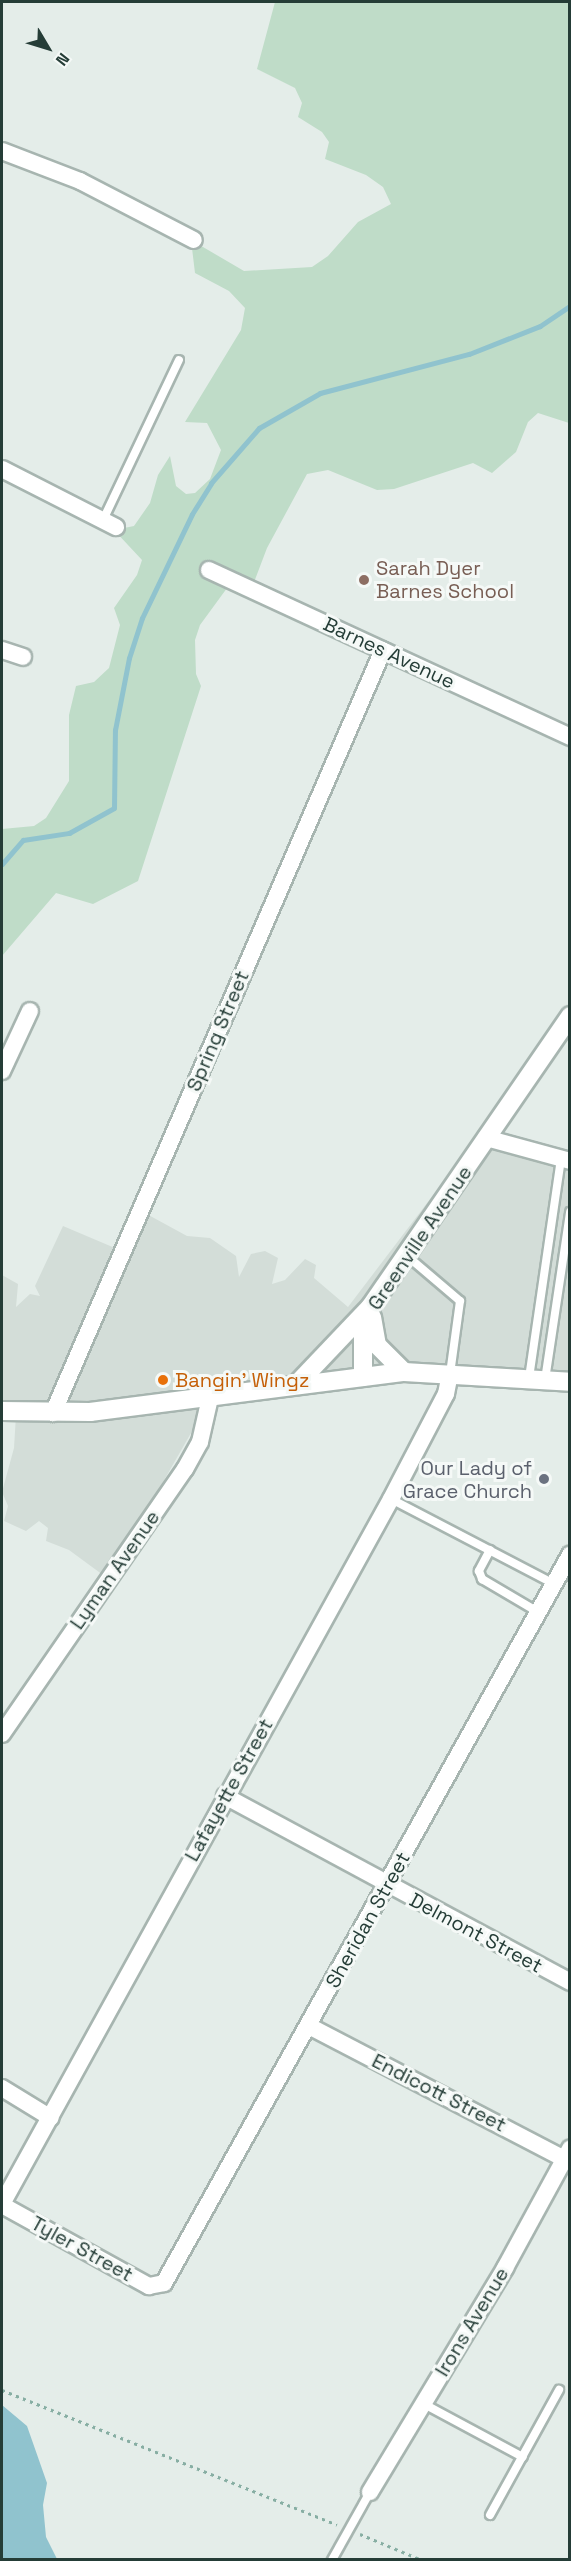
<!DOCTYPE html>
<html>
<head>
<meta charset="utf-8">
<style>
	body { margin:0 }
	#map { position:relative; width:571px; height:2561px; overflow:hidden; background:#e4ede9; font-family:"Space Grotesk",sans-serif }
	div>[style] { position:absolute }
	.built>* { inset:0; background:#d3ddd8 }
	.green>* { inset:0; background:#bfdcc8 }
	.water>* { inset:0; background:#90c3ce }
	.stream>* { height:5px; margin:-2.5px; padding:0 2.5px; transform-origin:2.5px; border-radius:2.5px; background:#90c3ce }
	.path>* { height:3px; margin-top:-1.5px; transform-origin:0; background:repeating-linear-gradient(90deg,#87aea3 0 3px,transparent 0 7.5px) }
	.roads { filter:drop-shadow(2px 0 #a7b5b0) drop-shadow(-2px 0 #a7b5b0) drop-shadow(0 2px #a7b5b0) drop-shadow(0 -2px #a7b5b0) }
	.lane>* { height:8px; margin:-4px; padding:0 4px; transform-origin:4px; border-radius:4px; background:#fff }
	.street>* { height:16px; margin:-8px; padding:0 8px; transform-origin:8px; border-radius:8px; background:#fff }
	.secondary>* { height:18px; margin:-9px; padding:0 9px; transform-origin:9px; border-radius:9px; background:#fff }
	.dots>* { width:16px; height:16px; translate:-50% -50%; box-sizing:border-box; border:3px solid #f5f9f7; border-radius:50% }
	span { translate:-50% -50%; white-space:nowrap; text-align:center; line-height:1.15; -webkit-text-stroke:6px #f5f9f7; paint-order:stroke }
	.education-label { font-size:20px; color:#785e54 }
	.left { translate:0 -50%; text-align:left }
	.street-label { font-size:20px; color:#253d37 }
	.food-label { font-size:20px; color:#c56008 }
	.worship-label { font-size:20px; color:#5b616d }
	.right { translate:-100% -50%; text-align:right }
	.frame { position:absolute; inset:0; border:3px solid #253d37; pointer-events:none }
	.north { position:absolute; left:18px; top:18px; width:60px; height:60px; -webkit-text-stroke:4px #f5f9f7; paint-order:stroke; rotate:128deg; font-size:16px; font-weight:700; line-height:24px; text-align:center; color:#253d37 }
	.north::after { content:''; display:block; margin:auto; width:21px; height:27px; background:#253d37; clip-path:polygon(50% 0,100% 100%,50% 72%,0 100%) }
</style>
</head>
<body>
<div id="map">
	<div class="built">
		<div style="clip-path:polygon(478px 1136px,569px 1161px,569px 1382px,484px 1371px,211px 1398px,147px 1510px,103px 1575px,69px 1550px,46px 1541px,48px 1528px,39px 1521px,26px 1531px,4px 1521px,8px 1506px,2px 1492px,14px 1448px,16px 1415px,2px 1412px,2px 1275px,18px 1284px,16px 1307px,30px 1294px,40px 1296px,35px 1286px,63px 1226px,122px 1251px,143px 1212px,187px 1236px,210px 1238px,236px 1256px,239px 1277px,251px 1254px,265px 1251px,278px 1258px,272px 1284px,285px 1280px,305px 1259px,316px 1265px,314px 1278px,348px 1307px)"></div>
	</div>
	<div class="green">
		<div style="clip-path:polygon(275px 2px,569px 2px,569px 423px,538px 413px,528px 422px,516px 452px,492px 473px,473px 463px,394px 489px,377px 490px,328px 470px,307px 474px,267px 548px,251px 590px,230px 584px,200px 625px,195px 640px,196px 674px,201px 686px,138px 881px,93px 904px,56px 893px,2px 956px,2px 829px,34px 826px,46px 818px,69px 781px,69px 715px,76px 686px,94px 682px,109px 668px,120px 625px,114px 608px,137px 575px,142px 560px,114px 530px,134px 526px,150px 503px,158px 475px,170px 456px,176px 486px,186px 494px,195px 493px,210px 479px,221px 450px,207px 423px,185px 422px,241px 330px,245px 308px,229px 291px,195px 273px,191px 240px,244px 271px,312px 267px,328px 256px,358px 222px,391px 204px,383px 187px,366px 175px,325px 159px,329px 142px,322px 132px,298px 117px,302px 103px,295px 88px,257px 69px)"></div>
	</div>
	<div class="water">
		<div style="clip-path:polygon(2px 2405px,27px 2426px,47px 2483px,43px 2505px,46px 2537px,57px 2559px,2px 2559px)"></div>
	</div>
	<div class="stream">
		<div style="left:2px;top:864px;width:32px;rotate:-49deg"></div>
		<div style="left:23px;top:840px;width:47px;rotate:-8.7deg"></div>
		<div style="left:69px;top:833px;width:51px;rotate:-29.1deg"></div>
		<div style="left:114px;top:808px;width:78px;rotate:-89.3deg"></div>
		<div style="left:115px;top:730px;width:73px;rotate:-79deg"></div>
		<div style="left:129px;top:658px;width:42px;rotate:-72deg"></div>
		<div style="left:142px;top:618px;width:115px;rotate:-64.3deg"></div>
		<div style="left:192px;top:514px;width:36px;rotate:-58deg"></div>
		<div style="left:211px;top:483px;width:73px;rotate:-48.9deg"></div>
		<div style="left:259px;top:428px;width:70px;rotate:-29.8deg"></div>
		<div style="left:320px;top:393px;width:154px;rotate:-14.7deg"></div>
		<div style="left:469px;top:354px;width:76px;rotate:-21.5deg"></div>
		<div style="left:540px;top:326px;width:36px;rotate:-34deg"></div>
	</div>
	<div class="path">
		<div style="left:2px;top:2390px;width:361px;rotate:21.9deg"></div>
		<div style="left:360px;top:2534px;width:67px;rotate:22.8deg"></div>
	</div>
	<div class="roads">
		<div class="lane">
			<div style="left:103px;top:520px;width:177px;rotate:-64.6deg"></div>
			<div style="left:406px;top:1255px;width:71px;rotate:40.4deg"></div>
			<div style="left:460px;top:1301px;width:74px;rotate:97.8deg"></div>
			<div style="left:529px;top:1378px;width:221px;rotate:-81.7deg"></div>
			<div style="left:545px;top:1380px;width:170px;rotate:-81.5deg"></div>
			<div style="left:391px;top:1499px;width:184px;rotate:27.5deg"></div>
			<div style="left:490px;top:1550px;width:24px;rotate:118deg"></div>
			<div style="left:479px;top:1571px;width:9px;rotate:69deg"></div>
			<div style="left:482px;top:1579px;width:65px;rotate:30.5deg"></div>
			<div style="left:424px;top:2404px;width:112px;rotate:28.2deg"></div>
			<div style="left:490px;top:2515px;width:143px;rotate:-61.1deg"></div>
			<div style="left:332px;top:2560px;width:78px;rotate:-60.8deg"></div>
		</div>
		<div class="street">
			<div style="left:2px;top:151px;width:84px;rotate:21deg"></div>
			<div style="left:80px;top:181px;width:128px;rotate:27.4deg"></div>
			<div style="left:2px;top:469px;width:128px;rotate:27deg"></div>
			<div style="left:209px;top:570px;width:398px;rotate:24.8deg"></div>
			<div style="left:2px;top:650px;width:22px;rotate:18deg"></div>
			<div style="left:2px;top:1071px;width:66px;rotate:-65deg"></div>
			<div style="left:486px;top:1138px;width:87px;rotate:15.3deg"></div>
			<div style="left:53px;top:1413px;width:831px;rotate:-66.61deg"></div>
			<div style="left:2px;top:1734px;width:322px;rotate:-55.4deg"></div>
			<div style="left:185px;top:1469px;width:31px;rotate:-61deg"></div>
			<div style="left:200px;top:1442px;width:45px;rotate:-77.2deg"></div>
			<div style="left:225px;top:1796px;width:392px;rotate:28.3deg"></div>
			<div style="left:309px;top:2026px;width:294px;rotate:27.5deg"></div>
			<div style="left:2px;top:2088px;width:57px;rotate:31.5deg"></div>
			<div style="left:2px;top:2204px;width:805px;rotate:-61.11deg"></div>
			<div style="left:391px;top:1499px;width:119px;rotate:-62.4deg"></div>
			<div style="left:446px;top:1394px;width:20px;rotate:-79deg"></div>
			<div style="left:2px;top:2205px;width:168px;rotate:28.9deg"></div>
			<div style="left:149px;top:2286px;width:15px;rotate:-11deg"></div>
			<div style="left:164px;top:2283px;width:834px;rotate:-60.85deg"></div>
			<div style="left:370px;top:2492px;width:262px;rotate:-58.9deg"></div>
			<div style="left:505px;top:2268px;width:136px;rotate:-61.4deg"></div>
		</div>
		<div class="secondary">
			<div style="left:372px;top:1317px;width:28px;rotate:80deg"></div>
			<div style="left:377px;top:1345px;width:38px;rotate:45deg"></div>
			<div style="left:363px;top:1377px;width:48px;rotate:-90deg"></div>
			<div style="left:363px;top:1329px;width:24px;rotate:-71deg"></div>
			<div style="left:371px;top:1306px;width:352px;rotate:-55.5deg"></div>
			<div style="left:297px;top:1384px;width:106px;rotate:-46.5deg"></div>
			<div style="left:2px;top:1411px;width:88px;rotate:0.7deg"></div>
			<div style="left:90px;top:1412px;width:317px;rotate:-7.3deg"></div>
			<div style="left:404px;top:1372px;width:166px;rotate:3.4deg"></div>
		</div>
	</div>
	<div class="dots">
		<div style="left:364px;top:580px;background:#8d6e63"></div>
		<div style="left:163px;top:1380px;background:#e8710a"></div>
		<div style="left:544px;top:1479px;background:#6b7280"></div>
	</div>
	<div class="education-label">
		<span class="left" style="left:376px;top:580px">Sarah Dyer<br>Barnes School</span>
	</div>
	<div class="street-label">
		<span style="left:389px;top:653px;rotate:25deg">Barnes Avenue</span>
		<span style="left:218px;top:1031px;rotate:-67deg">Spring Street</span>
		<span style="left:420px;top:1238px;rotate:-56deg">Greenville Avenue</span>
		<span style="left:115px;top:1570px;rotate:-55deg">Lyman Avenue</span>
		<span style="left:229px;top:1790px;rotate:-61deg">Lafayette Street</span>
		<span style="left:368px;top:1920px;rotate:-61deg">Sheridan Street</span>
		<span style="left:476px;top:1933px;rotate:28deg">Delmont Street</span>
		<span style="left:439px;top:2093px;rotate:27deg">Endicott Street</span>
		<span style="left:82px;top:2249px;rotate:29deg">Tyler Street</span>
		<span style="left:472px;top:2322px;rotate:-59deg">Irons Avenue</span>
	</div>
	<div class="food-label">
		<span class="left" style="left:175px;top:1380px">Bangin' Wingz</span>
	</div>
	<div class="worship-label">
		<span class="right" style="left:532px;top:1480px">Our Lady of<br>Grace Church</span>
	</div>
	<div class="frame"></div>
	<div class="north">N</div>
</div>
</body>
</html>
